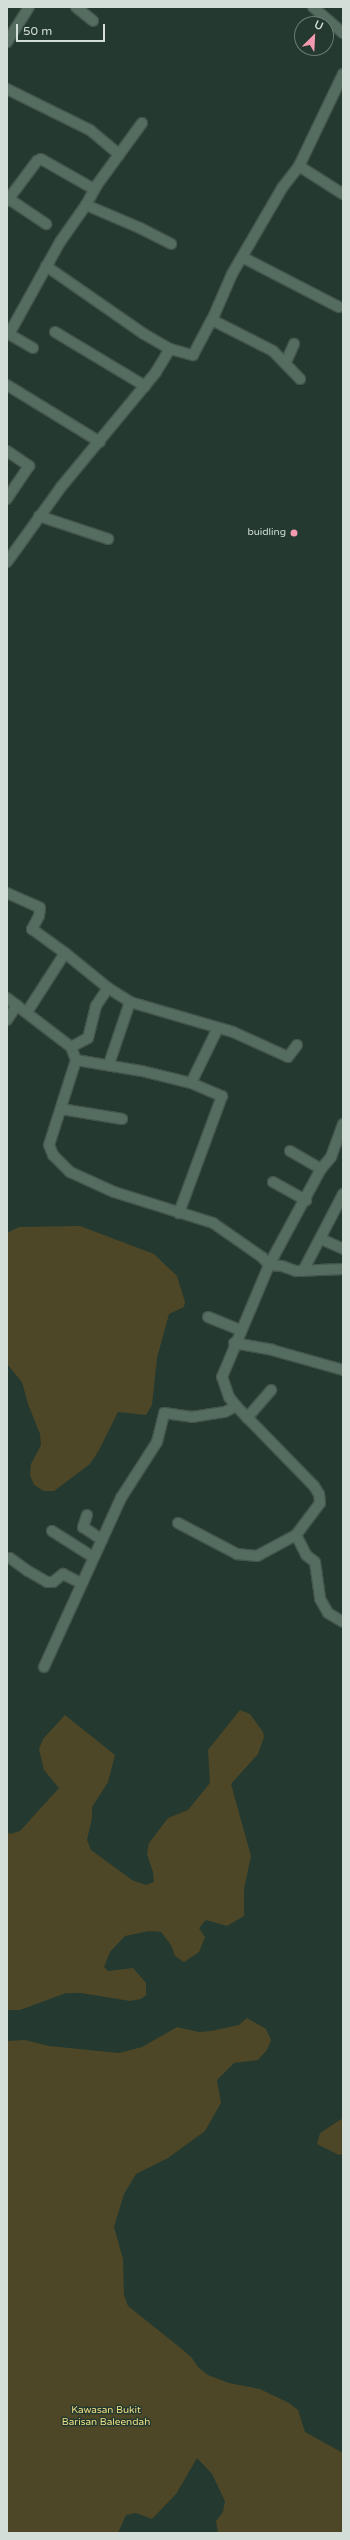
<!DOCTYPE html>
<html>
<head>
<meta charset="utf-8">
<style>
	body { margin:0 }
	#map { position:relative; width:350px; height:2540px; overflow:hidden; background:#24392f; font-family:"Varela Round",sans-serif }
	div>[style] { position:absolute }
	.green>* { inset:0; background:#4d4727 }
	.roads { filter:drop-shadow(1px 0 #43554d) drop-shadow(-1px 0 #43554d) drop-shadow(0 1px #43554d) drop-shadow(0 -1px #43554d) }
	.minor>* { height:10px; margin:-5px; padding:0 5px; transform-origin:5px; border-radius:5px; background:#556c60 }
	.dots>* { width:11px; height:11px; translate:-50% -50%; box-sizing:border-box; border:2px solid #24392f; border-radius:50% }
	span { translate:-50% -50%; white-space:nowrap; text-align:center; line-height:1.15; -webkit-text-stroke:3px #24392f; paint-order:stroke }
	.poi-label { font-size:10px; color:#d2ded7 }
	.right { translate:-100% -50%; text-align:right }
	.park-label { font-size:10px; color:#efdd83 }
	.frame { position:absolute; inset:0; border:8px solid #d2ded7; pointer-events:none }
	.north { position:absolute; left:294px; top:16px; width:40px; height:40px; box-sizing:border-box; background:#24392f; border:1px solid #6a7b72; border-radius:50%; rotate:24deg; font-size:11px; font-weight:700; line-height:16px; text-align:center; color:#d2ded7 }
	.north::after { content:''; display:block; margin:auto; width:14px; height:18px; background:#f29ab0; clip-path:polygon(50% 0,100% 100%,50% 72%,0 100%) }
	.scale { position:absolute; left:16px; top:24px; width:89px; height:18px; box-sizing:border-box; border:2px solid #d2ded7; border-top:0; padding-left:5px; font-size:12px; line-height:14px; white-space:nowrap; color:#d2ded7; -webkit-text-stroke:3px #24392f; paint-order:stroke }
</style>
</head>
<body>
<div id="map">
	<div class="green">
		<div style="clip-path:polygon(80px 1226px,154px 1254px,177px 1276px,185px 1302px,184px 1307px,169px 1314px,157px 1358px,152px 1405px,146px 1415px,118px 1412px,99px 1450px,90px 1464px,54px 1491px,44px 1491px,34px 1485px,30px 1475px,31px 1464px,41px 1445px,40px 1434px,28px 1404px,22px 1382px,7px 1364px,7px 1233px,19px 1227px)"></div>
		<div style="clip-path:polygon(240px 1710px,250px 1714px,263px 1732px,264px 1737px,258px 1754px,231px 1784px,251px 1856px,244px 1889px,244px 1916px,227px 1926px,206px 1920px,199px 1928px,205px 1937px,199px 1952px,184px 1962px,175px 1956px,171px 1945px,161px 1932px,149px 1931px,125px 1936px,110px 1952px,104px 1967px,108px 1971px,133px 1968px,146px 1983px,146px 1995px,141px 1999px,130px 2001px,81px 1993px,66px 1993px,20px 2010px,7px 2010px,7px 1831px,10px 1834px,20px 1831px,59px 1788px,44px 1770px,39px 1749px,43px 1739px,65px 1715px,115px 1755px,108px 1782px,92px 1807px,92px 1818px,87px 1840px,91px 1850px,132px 1880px,146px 1885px,154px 1882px,153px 1872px,147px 1854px,149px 1843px,168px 1818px,188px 1810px,210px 1783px,208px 1750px)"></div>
		<div style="clip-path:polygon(247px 2018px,266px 2029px,271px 2040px,267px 2050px,258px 2060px,234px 2063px,217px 2080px,221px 2103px,205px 2131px,168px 2158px,136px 2174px,124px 2194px,114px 2227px,123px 2259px,124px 2295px,128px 2306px,183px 2350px,192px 2358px,198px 2367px,208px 2375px,229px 2383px,260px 2389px,289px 2403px,298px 2410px,305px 2432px,343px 2453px,343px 2533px,218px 2533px,216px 2521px,223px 2512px,225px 2501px,212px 2474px,197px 2458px,176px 2494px,152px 2519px,136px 2513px,126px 2515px,118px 2533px,7px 2533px,7px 2041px,25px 2040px,49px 2046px,119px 2053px,142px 2047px,177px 2027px,199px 2032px,211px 2031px,239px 2025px)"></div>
		<div style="clip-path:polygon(343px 2118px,343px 2154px,339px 2155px,317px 2144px,320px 2133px)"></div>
	</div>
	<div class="roads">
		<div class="minor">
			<div style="left:76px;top:7px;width:22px;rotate:39deg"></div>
			<div style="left:313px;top:7px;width:40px;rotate:41deg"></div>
			<div style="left:7px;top:42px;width:41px;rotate:-57.8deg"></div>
			<div style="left:7px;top:89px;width:93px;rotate:26.3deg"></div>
			<div style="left:90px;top:130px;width:38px;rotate:40deg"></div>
			<div style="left:142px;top:123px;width:77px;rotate:126deg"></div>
			<div style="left:97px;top:185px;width:23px;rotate:119deg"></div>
			<div style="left:86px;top:205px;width:59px;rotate:23.1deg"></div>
			<div style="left:140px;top:228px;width:35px;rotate:27deg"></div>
			<div style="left:299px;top:166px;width:52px;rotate:32.5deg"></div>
			<div style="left:9px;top:199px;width:45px;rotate:34deg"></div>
			<div style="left:7px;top:201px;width:50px;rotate:-53.1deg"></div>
			<div style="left:37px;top:161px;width:4px;rotate:-27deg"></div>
			<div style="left:41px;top:159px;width:61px;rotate:29.5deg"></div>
			<div style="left:242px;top:257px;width:109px;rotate:27.3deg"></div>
			<div style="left:46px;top:266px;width:119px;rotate:34.8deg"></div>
			<div style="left:144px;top:334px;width:30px;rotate:30deg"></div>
			<div style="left:212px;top:320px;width:68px;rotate:26.9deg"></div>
			<div style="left:273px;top:351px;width:39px;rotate:46deg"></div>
			<div style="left:55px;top:332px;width:105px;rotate:31deg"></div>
			<div style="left:7px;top:333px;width:30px;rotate:30deg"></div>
			<div style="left:9px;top:334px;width:105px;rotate:-61deg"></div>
			<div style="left:60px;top:242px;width:45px;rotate:-54.9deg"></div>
			<div style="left:286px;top:362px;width:20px;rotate:-66deg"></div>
			<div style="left:7px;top:385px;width:109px;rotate:31.5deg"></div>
			<div style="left:7px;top:451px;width:27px;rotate:34deg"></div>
			<div style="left:29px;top:466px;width:40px;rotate:124deg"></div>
			<div style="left:39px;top:516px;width:73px;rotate:18.4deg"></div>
			<div style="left:7px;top:562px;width:92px;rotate:-54.2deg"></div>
			<div style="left:61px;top:487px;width:149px;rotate:-50.4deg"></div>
			<div style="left:156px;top:372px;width:27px;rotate:-59deg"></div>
			<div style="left:170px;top:349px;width:24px;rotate:15deg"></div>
			<div style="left:193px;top:355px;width:40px;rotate:-62deg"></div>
			<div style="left:212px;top:320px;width:50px;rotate:-66.5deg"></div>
			<div style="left:232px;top:274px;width:99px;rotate:-59.8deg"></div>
			<div style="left:282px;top:188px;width:28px;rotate:-52deg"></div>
			<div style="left:299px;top:166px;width:102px;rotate:-64.4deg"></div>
			<div style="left:7px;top:893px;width:36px;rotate:24deg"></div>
			<div style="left:40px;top:908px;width:8px;rotate:97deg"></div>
			<div style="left:39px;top:916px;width:15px;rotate:118deg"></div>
			<div style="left:32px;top:929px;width:41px;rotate:36deg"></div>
			<div style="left:108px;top:988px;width:26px;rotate:32deg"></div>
			<div style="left:7px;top:998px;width:81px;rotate:37.4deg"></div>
			<div style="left:71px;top:1047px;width:14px;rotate:69deg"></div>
			<div style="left:76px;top:1060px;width:89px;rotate:107.6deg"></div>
			<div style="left:49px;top:1145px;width:11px;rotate:68deg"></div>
			<div style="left:53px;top:1155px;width:24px;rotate:45deg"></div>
			<div style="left:70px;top:1172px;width:48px;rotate:24.4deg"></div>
			<div style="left:114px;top:1192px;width:104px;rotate:17.4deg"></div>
			<div style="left:213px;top:1223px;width:60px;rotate:34.8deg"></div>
			<div style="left:262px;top:1257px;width:11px;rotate:49deg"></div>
			<div style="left:269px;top:1265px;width:13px;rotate:4deg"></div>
			<div style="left:282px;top:1266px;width:15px;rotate:20deg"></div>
			<div style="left:296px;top:1271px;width:47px;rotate:-2.4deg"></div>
			<div style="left:27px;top:1012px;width:70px;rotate:-57.2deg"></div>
			<div style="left:65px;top:953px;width:55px;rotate:39.1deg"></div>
			<div style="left:108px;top:988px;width:22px;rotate:124deg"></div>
			<div style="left:96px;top:1006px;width:33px;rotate:104deg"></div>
			<div style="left:88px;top:1038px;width:19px;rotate:152deg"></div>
			<div style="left:7px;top:1020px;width:18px;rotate:-56deg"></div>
			<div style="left:76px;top:1060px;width:67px;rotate:9.5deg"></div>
			<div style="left:142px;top:1071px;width:50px;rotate:13.8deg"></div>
			<div style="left:191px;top:1083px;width:34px;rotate:23deg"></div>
			<div style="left:222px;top:1096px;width:125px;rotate:110.2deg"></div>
			<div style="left:109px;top:1064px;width:65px;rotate:-71.3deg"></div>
			<div style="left:130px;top:1002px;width:107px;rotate:16.2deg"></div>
			<div style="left:233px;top:1032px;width:60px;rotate:24.4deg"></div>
			<div style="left:288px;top:1057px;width:15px;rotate:-53deg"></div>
			<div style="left:191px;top:1083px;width:61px;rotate:-63.9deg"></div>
			<div style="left:61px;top:1109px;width:62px;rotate:9.3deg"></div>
			<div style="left:290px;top:1151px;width:36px;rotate:30deg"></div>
			<div style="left:273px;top:1182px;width:38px;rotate:29deg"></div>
			<div style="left:321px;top:1239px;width:24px;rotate:24deg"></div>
			<div style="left:303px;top:1271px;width:87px;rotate:-62.5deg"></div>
			<div style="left:208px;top:1317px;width:35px;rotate:22deg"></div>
			<div style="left:234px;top:1343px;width:39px;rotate:10deg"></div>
			<div style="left:272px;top:1350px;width:74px;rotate:15.7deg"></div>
			<div style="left:247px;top:1418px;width:37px;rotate:-49deg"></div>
			<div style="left:87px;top:1515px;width:13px;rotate:108deg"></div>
			<div style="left:83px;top:1527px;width:23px;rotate:34deg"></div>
			<div style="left:178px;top:1523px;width:67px;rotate:27.7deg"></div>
			<div style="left:237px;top:1554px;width:20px;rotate:6deg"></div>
			<div style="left:257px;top:1556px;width:44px;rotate:-28.3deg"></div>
			<div style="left:296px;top:1535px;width:40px;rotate:-53deg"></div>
			<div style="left:320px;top:1503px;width:9px;rotate:-96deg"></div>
			<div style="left:319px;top:1494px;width:9px;rotate:-122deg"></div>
			<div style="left:314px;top:1486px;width:112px;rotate:-134.3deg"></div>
			<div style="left:236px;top:1406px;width:11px;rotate:-128deg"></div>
			<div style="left:229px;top:1397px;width:21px;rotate:-109deg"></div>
			<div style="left:222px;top:1377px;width:121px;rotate:-67.2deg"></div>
			<div style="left:269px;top:1265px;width:109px;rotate:-61.6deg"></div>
			<div style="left:321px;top:1169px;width:16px;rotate:-50deg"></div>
			<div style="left:331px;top:1157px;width:35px;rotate:-70deg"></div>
			<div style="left:52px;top:1531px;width:49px;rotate:32.4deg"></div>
			<div style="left:296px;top:1535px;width:22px;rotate:63deg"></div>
			<div style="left:306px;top:1555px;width:11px;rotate:38deg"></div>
			<div style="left:315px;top:1562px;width:37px;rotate:82deg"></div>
			<div style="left:320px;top:1599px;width:16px;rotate:60deg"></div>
			<div style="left:328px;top:1613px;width:17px;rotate:31deg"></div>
			<div style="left:10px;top:1558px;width:22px;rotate:36deg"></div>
			<div style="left:28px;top:1571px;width:22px;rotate:30deg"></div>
			<div style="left:47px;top:1582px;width:6px"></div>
			<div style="left:53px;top:1582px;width:13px;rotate:-39deg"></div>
			<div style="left:63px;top:1574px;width:20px;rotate:27deg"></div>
			<div style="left:44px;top:1667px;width:186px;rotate:-65.5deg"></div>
			<div style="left:121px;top:1498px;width:67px;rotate:-57.3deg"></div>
			<div style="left:157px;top:1442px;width:30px;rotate:-76deg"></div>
			<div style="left:164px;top:1413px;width:28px;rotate:8deg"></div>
			<div style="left:192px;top:1417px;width:33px;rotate:-9deg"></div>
			<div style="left:225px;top:1412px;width:13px;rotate:-29deg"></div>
		</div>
	</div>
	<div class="dots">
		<div style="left:294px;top:533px;background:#f29ab0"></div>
	</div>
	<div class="poi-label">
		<span class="right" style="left:286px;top:533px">buidling</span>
	</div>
	<div class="park-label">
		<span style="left:106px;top:2416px">Kawasan Bukit<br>Barisan Baleendah</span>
	</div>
	<div class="frame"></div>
	<div class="north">U</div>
	<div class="scale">50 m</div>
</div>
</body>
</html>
